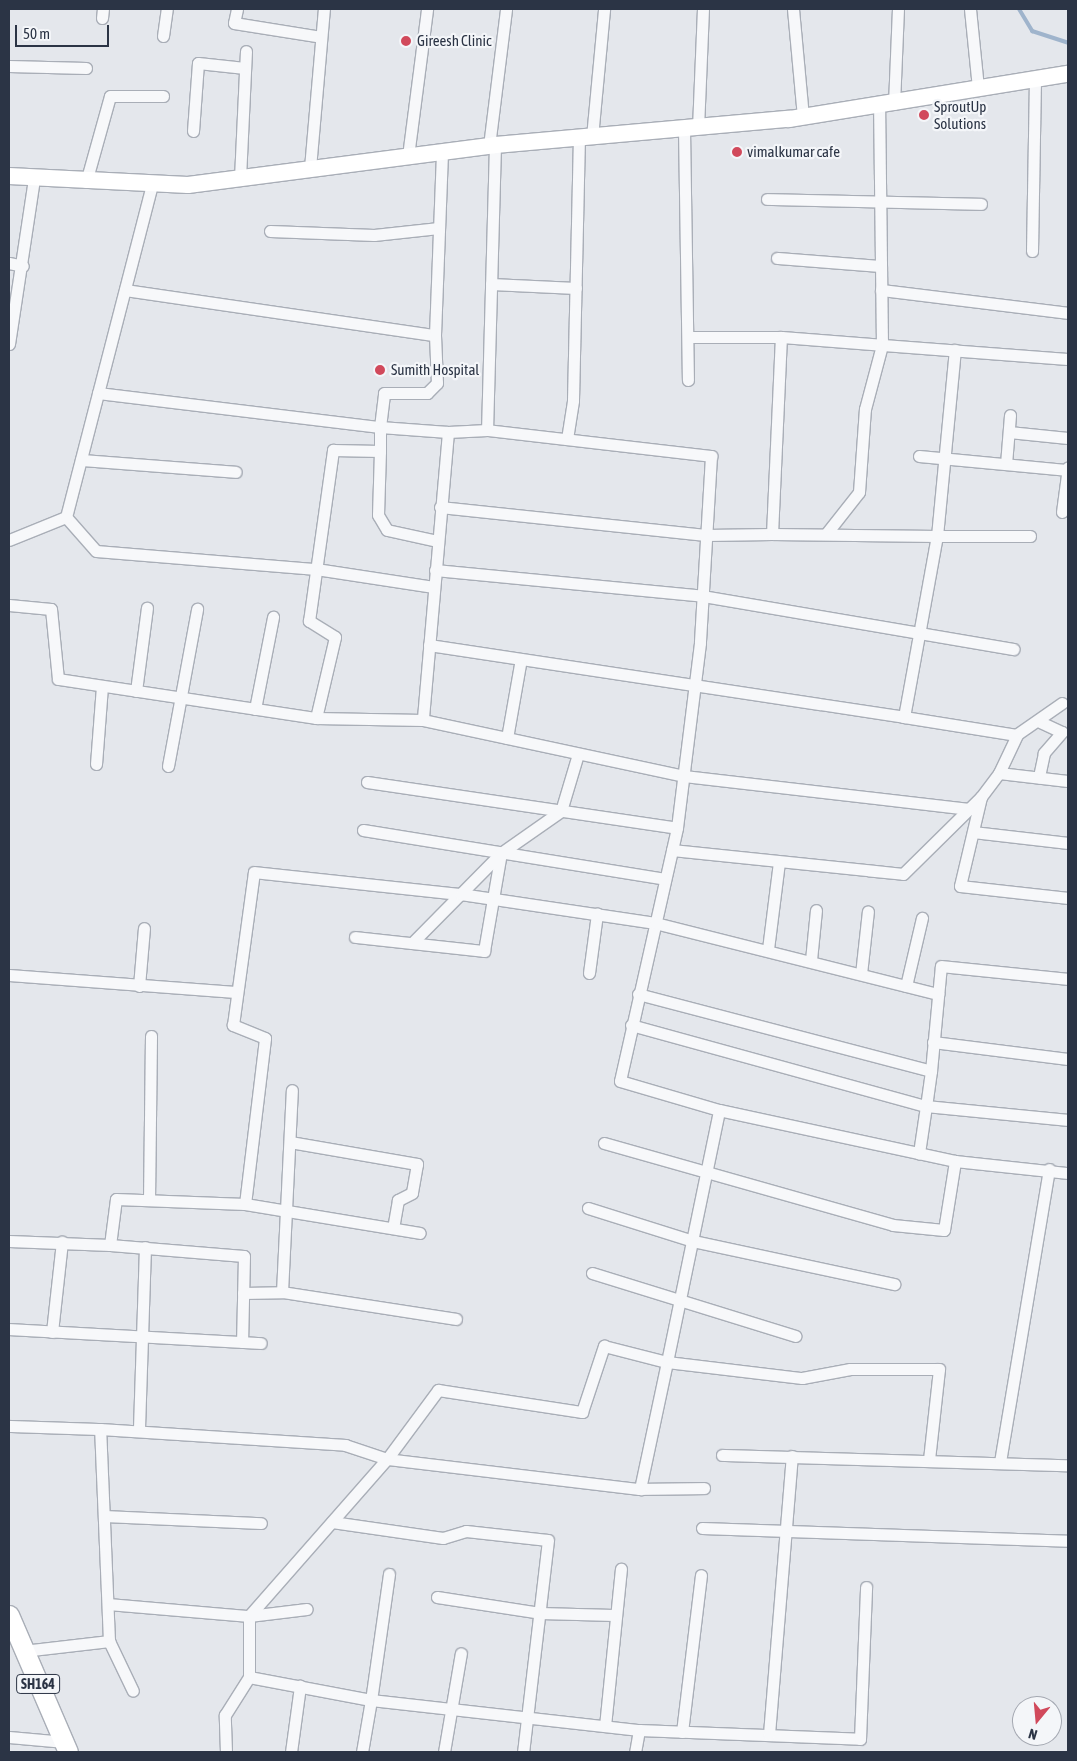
<!DOCTYPE html>
<html>
<head>
<meta charset="utf-8">
<style>
	body { margin:0 }
	#map { position:relative; width:1077px; height:1761px; overflow:hidden; background:#e4e7ec; font-family:"Asap Condensed",sans-serif }
	div>[style] { position:absolute }
	.stream>* { height:4px; margin:-2px; padding:0 2px; transform-origin:2px; border-radius:2px; background:#9fb4cc }
	.roads { filter:drop-shadow(1px 0 #a9aeb7) drop-shadow(-1px 0 #a9aeb7) drop-shadow(0 1px #a9aeb7) drop-shadow(0 -1px #a9aeb7) }
	.minor>* { height:11px; margin:-5.5px; padding:0 5.5px; transform-origin:5.5px; border-radius:5.5px; background:#f7f8fa }
	.secondary>* { height:16px; margin:-8px; padding:0 8px; transform-origin:8px; border-radius:8px; background:#fff }
	.primary>* { height:19px; margin:-9.5px; padding:0 9.5px; transform-origin:9.5px; border-radius:9.5px; background:#fff }
	.dots>* { width:14px; height:14px; translate:-50% -50%; box-sizing:border-box; border:2px solid #f4f6f9; border-radius:50% }
	span { translate:-50% -50%; white-space:nowrap; text-align:center; line-height:1.15; -webkit-text-stroke:4.5px #f4f6f9; paint-order:stroke }
	.shield-label span { padding:1px 4px; background:#f4f6f9; border:1px solid; border-radius:4px; -webkit-text-stroke-width:0 }
	.shield-label { font-size:14px; color:#2b3445; font-weight:700 }
	.poi-label { font-size:15px; color:#2b3445 }
	.left { translate:0 -50%; text-align:left }
	.frame { position:absolute; inset:0; border:10px solid #2b3445; pointer-events:none }
	.north { position:absolute; left:1012px; top:1696px; width:50px; height:50px; box-sizing:border-box; background:#f4f6f9; border:1px solid #a4a8b1; border-radius:50%; rotate:197deg; font-size:14px; font-weight:700; line-height:20px; text-align:center; color:#2b3445 }
	.north::after { content:''; display:block; margin:auto; width:18px; height:22px; background:#d1495b; clip-path:polygon(50% 0,100% 100%,50% 72%,0 100%) }
	.scale { position:absolute; left:15px; top:25px; width:94px; height:22px; box-sizing:border-box; border:2px solid #2b3445; border-top:0; padding-left:6px; font-size:15px; line-height:18px; white-space:nowrap; color:#2b3445; -webkit-text-stroke:4px #f4f6f9; paint-order:stroke }
</style>
</head>
<body>
<div id="map">
	<div class="stream">
		<div style="left:1019px;top:9px;width:26px;rotate:59deg"></div>
		<div style="left:1032px;top:31px;width:38px;rotate:18deg"></div>
	</div>
	<div class="roads">
		<div class="minor">
			<div style="left:237px;top:9px;width:14px;rotate:102deg"></div>
			<div style="left:234px;top:23px;width:88px;rotate:9.1deg"></div>
			<div style="left:793px;top:9px;width:108px;rotate:84.7deg"></div>
			<div style="left:970px;top:9px;width:79px;rotate:84.2deg"></div>
			<div style="left:102px;top:18px;width:9px;rotate:-84deg"></div>
			<div style="left:163px;top:36px;width:27px;rotate:-82deg"></div>
			<div style="left:9px;top:66px;width:77px;rotate:1.5deg"></div>
			<div style="left:894px;top:104px;width:95px;rotate:-87.6deg"></div>
			<div style="left:698px;top:128px;width:119px;rotate:-87.6deg"></div>
			<div style="left:684px;top:129px;width:251px;rotate:89.1deg"></div>
			<div style="left:193px;top:131px;width:68px;rotate:-85.8deg"></div>
			<div style="left:198px;top:63px;width:47px;rotate:6.1deg"></div>
			<div style="left:592px;top:137px;width:129px;rotate:-84.6deg"></div>
			<div style="left:495px;top:145px;width:285px;rotate:91.6deg"></div>
			<div style="left:487px;top:430px;width:226px;rotate:6.6deg"></div>
			<div style="left:711px;top:456px;width:187px;rotate:93.4deg"></div>
			<div style="left:700px;top:643px;width:186px;rotate:97.1deg"></div>
			<div style="left:677px;top:828px;width:259px;rotate:102.7deg"></div>
			<div style="left:620px;top:1081px;width:103px;rotate:16.3deg"></div>
			<div style="left:719px;top:1110px;width:241px;rotate:12.2deg"></div>
			<div style="left:955px;top:1161px;width:114px;rotate:6.1deg"></div>
			<div style="left:489px;top:146px;width:138px;rotate:-82.9deg"></div>
			<div style="left:408px;top:156px;width:148px;rotate:-82.6deg"></div>
			<div style="left:310px;top:168px;width:160px;rotate:-85deg"></div>
			<div style="left:240px;top:178px;width:127px;rotate:-87.3deg"></div>
			<div style="left:86px;top:182px;width:89px;rotate:-74.4deg"></div>
			<div style="left:110px;top:96px;width:53px"></div>
			<div style="left:767px;top:199px;width:214px;rotate:1.3deg"></div>
			<div style="left:270px;top:231px;width:104px;rotate:2.2deg"></div>
			<div style="left:374px;top:235px;width:65px;rotate:-6.1deg"></div>
			<div style="left:1032px;top:251px;width:173px;rotate:-89deg"></div>
			<div style="left:777px;top:258px;width:104px;rotate:4.4deg"></div>
			<div style="left:9px;top:263px;width:14px;rotate:12deg"></div>
			<div style="left:491px;top:284px;width:85px;rotate:2.7deg"></div>
			<div style="left:125px;top:290px;width:313px;rotate:8.3deg"></div>
			<div style="left:435px;top:335px;width:184px;rotate:-87.8deg"></div>
			<div style="left:881px;top:290px;width:188px;rotate:7deg"></div>
			<div style="left:690px;top:337px;width:91px"></div>
			<div style="left:9px;top:344px;width:167px;rotate:-81.4deg"></div>
			<div style="left:98px;top:393px;width:284px;rotate:6.9deg"></div>
			<div style="left:380px;top:427px;width:34px;rotate:-83deg"></div>
			<div style="left:384px;top:393px;width:43px"></div>
			<div style="left:427px;top:393px;width:14px;rotate:-45deg"></div>
			<div style="left:437px;top:383px;width:48px;rotate:-92.4deg"></div>
			<div style="left:487px;top:430px;width:39px;rotate:177deg"></div>
			<div style="left:448px;top:432px;width:289px;rotate:95deg"></div>
			<div style="left:423px;top:720px;width:267px;rotate:12.1deg"></div>
			<div style="left:684px;top:776px;width:287px;rotate:6.6deg"></div>
			<div style="left:1009px;top:432px;width:59px;rotate:5.8deg"></div>
			<div style="left:567px;top:439px;width:39px;rotate:-81deg"></div>
			<div style="left:573px;top:400px;width:262px;rotate:-88.7deg"></div>
			<div style="left:380px;top:451px;width:64px;rotate:91.8deg"></div>
			<div style="left:378px;top:515px;width:17px;rotate:59deg"></div>
			<div style="left:387px;top:530px;width:51px;rotate:12.4deg"></div>
			<div style="left:919px;top:456px;width:150px;rotate:5.4deg"></div>
			<div style="left:81px;top:460px;width:155px;rotate:4.4deg"></div>
			<div style="left:1006px;top:464px;width:49px;rotate:-85.3deg"></div>
			<div style="left:440px;top:507px;width:267px;rotate:6deg"></div>
			<div style="left:706px;top:535px;width:66px;rotate:-0.9deg"></div>
			<div style="left:772px;top:534px;width:197px;rotate:-87.4deg"></div>
			<div style="left:781px;top:337px;width:101px;rotate:4.5deg"></div>
			<div style="left:882px;top:345px;width:239px;rotate:-90.7deg"></div>
			<div style="left:1062px;top:512px;width:45px;rotate:-82.4deg"></div>
			<div style="left:66px;top:517px;width:45px;rotate:48.6deg"></div>
			<div style="left:96px;top:551px;width:221px;rotate:4.7deg"></div>
			<div style="left:316px;top:569px;width:119px;rotate:8.7deg"></div>
			<div style="left:772px;top:534px;width:165px;rotate:0.7deg"></div>
			<div style="left:937px;top:536px;width:187px;rotate:-84.5deg"></div>
			<div style="left:826px;top:534px;width:53px;rotate:-51.8deg"></div>
			<div style="left:859px;top:492px;width:83px;rotate:-85.9deg"></div>
			<div style="left:865px;top:409px;width:66px;rotate:-75.1deg"></div>
			<div style="left:882px;top:345px;width:187px;rotate:4.3deg"></div>
			<div style="left:9px;top:540px;width:61px;rotate:-22deg"></div>
			<div style="left:66px;top:517px;width:343px;rotate:-75.5deg"></div>
			<div style="left:435px;top:570px;width:269px;rotate:5.5deg"></div>
			<div style="left:703px;top:596px;width:315px;rotate:9.7deg"></div>
			<div style="left:9px;top:605px;width:42px;rotate:5.4deg"></div>
			<div style="left:51px;top:609px;width:70px;rotate:84.3deg"></div>
			<div style="left:58px;top:679px;width:261px;rotate:8.6deg"></div>
			<div style="left:429px;top:645px;width:480px;rotate:8.6deg"></div>
			<div style="left:904px;top:717px;width:184px;rotate:-79.7deg"></div>
			<div style="left:937px;top:536px;width:93px"></div>
			<div style="left:136px;top:691px;width:84px;rotate:-82.5deg"></div>
			<div style="left:255px;top:709px;width:94px;rotate:-78.9deg"></div>
			<div style="left:904px;top:717px;width:114px;rotate:9.1deg"></div>
			<div style="left:1017px;top:735px;width:42px;rotate:115.3deg"></div>
			<div style="left:423px;top:720px;width:107px;rotate:-178.9deg"></div>
			<div style="left:316px;top:718px;width:83px;rotate:-76.8deg"></div>
			<div style="left:335px;top:637px;width:31px;rotate:-148deg"></div>
			<div style="left:309px;top:621px;width:173px;rotate:-82deg"></div>
			<div style="left:333px;top:450px;width:47px;rotate:1.2deg"></div>
			<div style="left:380px;top:451px;width:24px;rotate:-90deg"></div>
			<div style="left:380px;top:427px;width:68px;rotate:4.2deg"></div>
			<div style="left:1038px;top:721px;width:26px;rotate:25deg"></div>
			<div style="left:1062px;top:732px;width:28px;rotate:131deg"></div>
			<div style="left:1044px;top:753px;width:25px;rotate:102deg"></div>
			<div style="left:1016px;top:735px;width:56px;rotate:-34.8deg"></div>
			<div style="left:507px;top:738px;width:80px;rotate:-80deg"></div>
			<div style="left:96px;top:764px;width:78px;rotate:-85.6deg"></div>
			<div style="left:168px;top:766px;width:160px;rotate:-79.5deg"></div>
			<div style="left:367px;top:782px;width:313px;rotate:8.4deg"></div>
			<div style="left:981px;top:797px;width:91px;rotate:103.3deg"></div>
			<div style="left:960px;top:886px;width:109px;rotate:6.3deg"></div>
			<div style="left:363px;top:830px;width:306px;rotate:9.2deg"></div>
			<div style="left:973px;top:832px;width:96px;rotate:6.6deg"></div>
			<div style="left:672px;top:850px;width:232px;rotate:5.9deg"></div>
			<div style="left:903px;top:874px;width:110px;rotate:-44.6deg"></div>
			<div style="left:981px;top:797px;width:30px;rotate:-53deg"></div>
			<div style="left:999px;top:773px;width:69px;rotate:6.6deg"></div>
			<div style="left:355px;top:937px;width:130px;rotate:6.2deg"></div>
			<div style="left:484px;top:951px;width:99px;rotate:-80.2deg"></div>
			<div style="left:412px;top:943px;width:127px;rotate:-45.3deg"></div>
			<div style="left:501px;top:853px;width:73px;rotate:-35deg"></div>
			<div style="left:561px;top:811px;width:59px;rotate:-73.4deg"></div>
			<div style="left:768px;top:949px;width:88px;rotate:-82.8deg"></div>
			<div style="left:811px;top:960px;width:50px;rotate:-84.3deg"></div>
			<div style="left:589px;top:973px;width:60px;rotate:-82.3deg"></div>
			<div style="left:861px;top:974px;width:63px;rotate:-83.7deg"></div>
			<div style="left:9px;top:975px;width:227px;rotate:4.3deg"></div>
			<div style="left:139px;top:986px;width:58px;rotate:-85.1deg"></div>
			<div style="left:906px;top:986px;width:70px;rotate:-76.8deg"></div>
			<div style="left:638px;top:994px;width:303px;rotate:14.7deg"></div>
			<div style="left:931px;top:1071px;width:35px;rotate:98deg"></div>
			<div style="left:926px;top:1106px;width:143px;rotate:5.6deg"></div>
			<div style="left:631px;top:1025px;width:306px;rotate:15.4deg"></div>
			<div style="left:926px;top:1106px;width:48px;rotate:98.5deg"></div>
			<div style="left:933px;top:1042px;width:136px;rotate:7.2deg"></div>
			<div style="left:931px;top:1071px;width:105px;rotate:-84.6deg"></div>
			<div style="left:941px;top:966px;width:128px;rotate:5.8deg"></div>
			<div style="left:290px;top:1142px;width:129px;rotate:9.8deg"></div>
			<div style="left:417px;top:1164px;width:29px;rotate:100deg"></div>
			<div style="left:412px;top:1193px;width:16px;rotate:153deg"></div>
			<div style="left:398px;top:1200px;width:27px;rotate:100deg"></div>
			<div style="left:604px;top:1143px;width:300px;rotate:15.8deg"></div>
			<div style="left:893px;top:1225px;width:51px;rotate:5.6deg"></div>
			<div style="left:944px;top:1230px;width:70px;rotate:-80.9deg"></div>
			<div style="left:149px;top:1200px;width:164px;rotate:-89.3deg"></div>
			<div style="left:245px;top:1204px;width:177px;rotate:9.4deg"></div>
			<div style="left:588px;top:1208px;width:110px;rotate:17.4deg"></div>
			<div style="left:693px;top:1241px;width:206px;rotate:12.1deg"></div>
			<div style="left:9px;top:1241px;width:101px;rotate:2.3deg"></div>
			<div style="left:110px;top:1245px;width:46px;rotate:-82.6deg"></div>
			<div style="left:116px;top:1199px;width:129px;rotate:2.2deg"></div>
			<div style="left:245px;top:1204px;width:167px;rotate:-83.1deg"></div>
			<div style="left:265px;top:1038px;width:35px;rotate:-158deg"></div>
			<div style="left:233px;top:1025px;width:154px;rotate:-82.2deg"></div>
			<div style="left:254px;top:872px;width:208px;rotate:6.1deg"></div>
			<div style="left:461px;top:894px;width:196px;rotate:8.5deg"></div>
			<div style="left:655px;top:923px;width:292px;rotate:14.1deg"></div>
			<div style="left:110px;top:1245px;width:134px;rotate:4.7deg"></div>
			<div style="left:244px;top:1256px;width:86px;rotate:91.3deg"></div>
			<div style="left:592px;top:1273px;width:213px;rotate:17.2deg"></div>
			<div style="left:282px;top:1292px;width:202px;rotate:-87.2deg"></div>
			<div style="left:243px;top:1293px;width:39px;rotate:-1deg"></div>
			<div style="left:282px;top:1292px;width:176px;rotate:8.8deg"></div>
			<div style="left:9px;top:1329px;width:252px;rotate:3.2deg"></div>
			<div style="left:52px;top:1332px;width:91px;rotate:-83.7deg"></div>
			<div style="left:9px;top:1426px;width:91px;rotate:1.9deg"></div>
			<div style="left:139px;top:1428px;width:181px;rotate:-88.1deg"></div>
			<div style="left:722px;top:1455px;width:346px;rotate:1.7deg"></div>
			<div style="left:1000px;top:1462px;width:297px;rotate:-80.5deg"></div>
			<div style="left:640px;top:1489px;width:64px;rotate:-0.9deg"></div>
			<div style="left:104px;top:1516px;width:157px;rotate:2.6deg"></div>
			<div style="left:332px;top:1522px;width:112px;rotate:8.2deg"></div>
			<div style="left:443px;top:1538px;width:24px;rotate:-17deg"></div>
			<div style="left:466px;top:1531px;width:82px;rotate:6.3deg"></div>
			<div style="left:548px;top:1540px;width:213px;rotate:96.7deg"></div>
			<div style="left:702px;top:1528px;width:366px;rotate:2deg"></div>
			<div style="left:389px;top:1574px;width:127px;rotate:98.1deg"></div>
			<div style="left:371px;top:1700px;width:270px;rotate:6.4deg"></div>
			<div style="left:639px;top:1730px;width:22px;rotate:100deg"></div>
			<div style="left:437px;top:1597px;width:104px;rotate:8.8deg"></div>
			<div style="left:540px;top:1613px;width:76px;rotate:1.5deg"></div>
			<div style="left:108px;top:1604px;width:142px;rotate:4.9deg"></div>
			<div style="left:249px;top:1616px;width:61px;rotate:90deg"></div>
			<div style="left:249px;top:1677px;width:124px;rotate:10.7deg"></div>
			<div style="left:371px;top:1700px;width:53px;rotate:99.8deg"></div>
			<div style="left:249px;top:1616px;width:209px;rotate:-48.7deg"></div>
			<div style="left:387px;top:1459px;width:255px;rotate:6.8deg"></div>
			<div style="left:640px;top:1489px;width:130px;rotate:-78deg"></div>
			<div style="left:667px;top:1362px;width:136px;rotate:6.8deg"></div>
			<div style="left:802px;top:1378px;width:49px;rotate:-10.6deg"></div>
			<div style="left:850px;top:1369px;width:89px"></div>
			<div style="left:939px;top:1369px;width:91px;rotate:96.3deg"></div>
			<div style="left:249px;top:1616px;width:58px;rotate:-6.9deg"></div>
			<div style="left:109px;top:1641px;width:55px;rotate:64.4deg"></div>
			<div style="left:23px;top:1651px;width:87px;rotate:-6.6deg"></div>
			<div style="left:109px;top:1641px;width:212px;rotate:-92.4deg"></div>
			<div style="left:100px;top:1429px;width:246px;rotate:3.7deg"></div>
			<div style="left:345px;top:1445px;width:44px;rotate:18.4deg"></div>
			<div style="left:387px;top:1459px;width:86px;rotate:-53.5deg"></div>
			<div style="left:438px;top:1390px;width:146px;rotate:8.7deg"></div>
			<div style="left:582px;top:1412px;width:70px;rotate:-71.6deg"></div>
			<div style="left:604px;top:1346px;width:65px;rotate:14.3deg"></div>
			<div style="left:667px;top:1362px;width:257px;rotate:-78.3deg"></div>
			<div style="left:605px;top:1726px;width:158px;rotate:-84.2deg"></div>
			<div style="left:639px;top:1730px;width:221px;rotate:2.3deg"></div>
			<div style="left:860px;top:1739px;width:152px;rotate:-87.7deg"></div>
			<div style="left:682px;top:1732px;width:158px;rotate:-83.1deg"></div>
			<div style="left:769px;top:1734px;width:279px;rotate:-85.3deg"></div>
			<div style="left:9px;top:1737px;width:56px;rotate:5.1deg"></div>
			<div style="left:226px;top:1752px;width:37px;rotate:-92deg"></div>
			<div style="left:225px;top:1715px;width:45px;rotate:-57.7deg"></div>
			<div style="left:291px;top:1752px;width:67px;rotate:-82.2deg"></div>
			<div style="left:444px;top:1752px;width:100px;rotate:-80.3deg"></div>
		</div>
		<div class="secondary">
			<div style="left:9px;top:176px;width:179px;rotate:2.9deg"></div>
			<div style="left:188px;top:185px;width:310px;rotate:-7.4deg"></div>
			<div style="left:495px;top:145px;width:295px;rotate:-5.1deg"></div>
			<div style="left:789px;top:119px;width:283px;rotate:-9.2deg"></div>
		</div>
		<div class="primary">
			<div style="left:9px;top:1615px;width:149px;rotate:66.7deg"></div>
		</div>
	</div>
	<div class="dots">
		<div style="left:406px;top:41px;background:#d1495b"></div>
		<div style="left:924px;top:115px;background:#d1495b"></div>
		<div style="left:737px;top:152px;background:#d1495b"></div>
		<div style="left:380px;top:370px;background:#d1495b"></div>
	</div>
	<div class="shield-label">
		<span style="left:38px;top:1684px">SH164</span>
	</div>
	<div class="poi-label">
		<span class="left" style="left:417px;top:41px">Gireesh Clinic</span>
		<span class="left" style="left:934px;top:115px">SproutUp<br>Solutions</span>
		<span class="left" style="left:747px;top:152px">vimalkumar cafe</span>
		<span class="left" style="left:391px;top:370px">Sumith Hospital</span>
	</div>
	<div class="frame"></div>
	<div class="north">N</div>
	<div class="scale">50 m</div>
</div>
</body>
</html>
